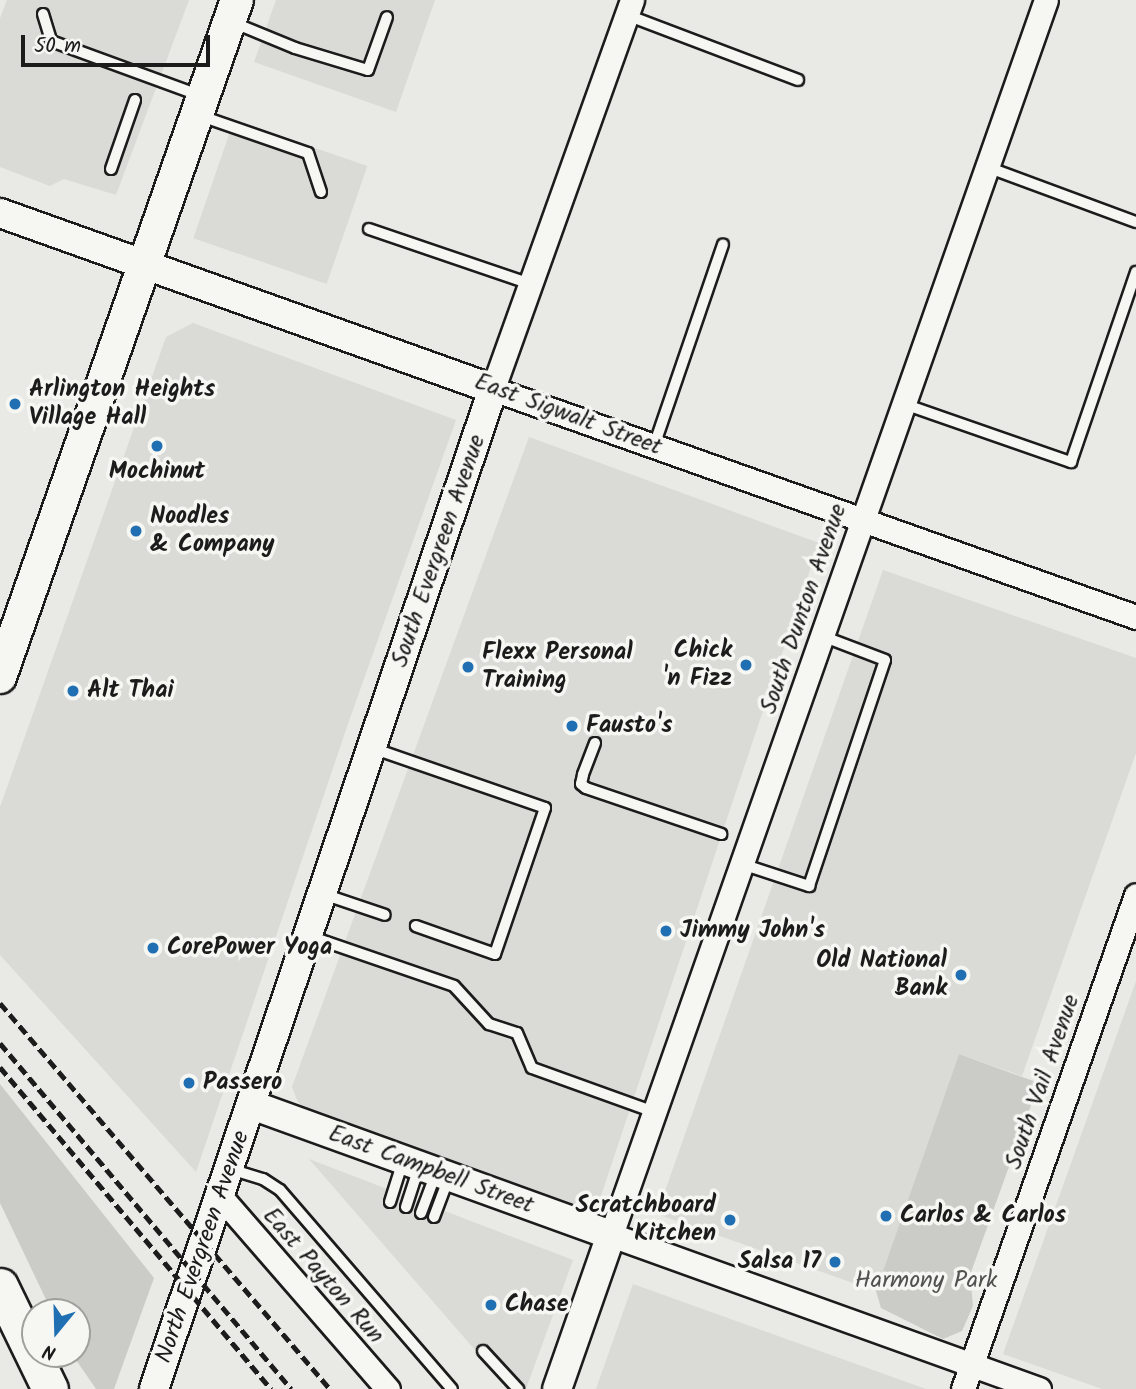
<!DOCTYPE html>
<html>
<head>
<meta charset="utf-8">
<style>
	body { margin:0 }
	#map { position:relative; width:1136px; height:1389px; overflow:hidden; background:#e9e9e5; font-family:Kalam,sans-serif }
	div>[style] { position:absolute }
	.built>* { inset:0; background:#dadad6; transform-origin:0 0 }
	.green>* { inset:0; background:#cbcbc7 }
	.roads { filter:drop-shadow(2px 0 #1c1c1c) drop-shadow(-2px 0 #1c1c1c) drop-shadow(0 2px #1c1c1c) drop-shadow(0 -2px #1c1c1c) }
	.service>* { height:10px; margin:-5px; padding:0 5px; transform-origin:5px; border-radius:5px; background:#f6f6f2 }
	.minor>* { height:23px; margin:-11.5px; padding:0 11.5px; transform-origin:11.5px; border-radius:11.5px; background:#f6f6f2 }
	.tertiary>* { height:28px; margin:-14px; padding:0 14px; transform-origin:14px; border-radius:14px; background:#f6f6f2 }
	.secondary>* { height:32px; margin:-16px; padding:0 16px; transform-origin:16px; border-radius:16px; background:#f6f6f2 }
	.primary>* { height:35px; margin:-17.5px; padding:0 17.5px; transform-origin:17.5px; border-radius:17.5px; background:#f6f6f2 }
	.rail>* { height:5px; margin-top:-2.5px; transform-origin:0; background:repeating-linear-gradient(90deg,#1c1c1c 0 10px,transparent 0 15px) }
	.dots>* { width:19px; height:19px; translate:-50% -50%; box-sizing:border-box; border:4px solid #f6f6f2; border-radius:50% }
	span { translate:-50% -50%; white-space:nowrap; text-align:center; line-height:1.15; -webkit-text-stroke:7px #f6f6f2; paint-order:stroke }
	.poi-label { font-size:24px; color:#1c1c1c; font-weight:700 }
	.left { translate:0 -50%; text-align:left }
	.right { translate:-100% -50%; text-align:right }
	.street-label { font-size:24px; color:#1c1c1c }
	.park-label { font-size:24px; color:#51514f }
	.north { position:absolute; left:21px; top:1298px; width:70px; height:70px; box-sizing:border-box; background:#f6f6f2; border:2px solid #9f9f9c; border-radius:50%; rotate:199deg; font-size:19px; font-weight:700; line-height:28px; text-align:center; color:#1c1c1c }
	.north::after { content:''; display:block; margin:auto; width:24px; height:32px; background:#1f6fb2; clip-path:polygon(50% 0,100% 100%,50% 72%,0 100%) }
	.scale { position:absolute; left:21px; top:35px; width:189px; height:32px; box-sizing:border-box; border:4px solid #1c1c1c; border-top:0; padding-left:9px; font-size:21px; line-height:24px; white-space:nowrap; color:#1c1c1c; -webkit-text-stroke:5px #f6f6f2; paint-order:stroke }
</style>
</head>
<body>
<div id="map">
	<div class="built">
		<div style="clip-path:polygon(7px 0,189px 0,116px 195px,64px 179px,50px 186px,0 167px,0 18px)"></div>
		<div style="clip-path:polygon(276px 0,435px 0,396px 112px,254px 62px)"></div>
		<div style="left:234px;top:120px;width:141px;height:125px;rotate:19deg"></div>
		<div style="clip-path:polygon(193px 323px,456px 420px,349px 721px,196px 1172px,0 955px,0 807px,166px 337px)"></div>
		<div style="clip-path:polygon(529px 437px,819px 543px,597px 1208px,592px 1211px,585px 1211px,308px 1112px,298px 1102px,292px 1087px)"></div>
		<div style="clip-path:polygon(883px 570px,1136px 658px,1136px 753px,1022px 1076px,959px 1054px,876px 1291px,657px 1214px)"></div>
		<div style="clip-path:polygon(1136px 981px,1136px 1389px,1102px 1389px,1003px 1354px)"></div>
		<div style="clip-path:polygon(309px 1159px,573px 1260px,526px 1389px,509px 1389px)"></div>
		<div style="clip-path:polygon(633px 1284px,926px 1389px,596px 1389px)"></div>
	</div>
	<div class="green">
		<div style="clip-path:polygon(959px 1054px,1039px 1083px,970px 1275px,973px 1306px,962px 1331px,943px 1339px,881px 1308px,876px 1291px)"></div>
		<div style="clip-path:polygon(0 1084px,154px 1278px,114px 1389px,96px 1389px,72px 1354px,77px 1354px,77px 1312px,52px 1312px,0 1203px)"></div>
	</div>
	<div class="roads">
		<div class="service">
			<div style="left:43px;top:14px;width:28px;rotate:73deg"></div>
			<div style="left:51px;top:41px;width:160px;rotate:20.1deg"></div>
			<div style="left:627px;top:15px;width:183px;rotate:20.8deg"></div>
			<div style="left:232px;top:22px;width:68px;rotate:22.4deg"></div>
			<div style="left:295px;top:48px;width:76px;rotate:16.8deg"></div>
			<div style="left:368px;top:70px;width:56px;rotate:-70.3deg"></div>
			<div style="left:201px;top:116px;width:113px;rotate:19.1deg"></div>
			<div style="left:308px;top:153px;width:41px;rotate:71.6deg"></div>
			<div style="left:987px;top:167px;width:159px;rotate:20.3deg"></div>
			<div style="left:111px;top:169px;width:73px;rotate:-70.8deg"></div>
			<div style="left:369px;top:229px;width:171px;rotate:18.8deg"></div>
			<div style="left:904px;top:404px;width:177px;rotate:19.2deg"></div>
			<div style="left:1071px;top:462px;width:201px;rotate:-71.1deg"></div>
			<div style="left:654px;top:446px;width:213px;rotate:-71.1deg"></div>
			<div style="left:595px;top:743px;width:34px;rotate:111deg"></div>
			<div style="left:583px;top:775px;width:9px;rotate:103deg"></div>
			<div style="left:581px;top:784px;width:6px;rotate:39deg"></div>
			<div style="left:586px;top:788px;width:143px;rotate:18.8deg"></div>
			<div style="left:372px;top:748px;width:183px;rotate:19.1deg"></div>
			<div style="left:545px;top:808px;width:154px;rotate:108.9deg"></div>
			<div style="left:495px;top:954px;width:84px;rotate:-160.5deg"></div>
			<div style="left:742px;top:864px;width:71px;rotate:18.2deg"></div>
			<div style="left:809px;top:886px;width:238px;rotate:-71.4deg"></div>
			<div style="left:885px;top:660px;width:67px;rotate:-159.1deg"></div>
			<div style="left:323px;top:894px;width:65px;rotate:18.7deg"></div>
			<div style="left:309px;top:936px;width:153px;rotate:19deg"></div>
			<div style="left:454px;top:986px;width:52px;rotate:47.4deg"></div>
			<div style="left:489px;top:1024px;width:29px;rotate:18deg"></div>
			<div style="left:517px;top:1033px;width:38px;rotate:67deg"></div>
			<div style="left:532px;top:1068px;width:130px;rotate:19.8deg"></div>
			<div style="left:230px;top:1169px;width:34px;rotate:17deg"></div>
			<div style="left:263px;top:1179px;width:20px;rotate:33deg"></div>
			<div style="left:280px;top:1190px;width:263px;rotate:49.2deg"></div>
			<div style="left:390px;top:1202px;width:43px;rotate:-72.4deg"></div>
			<div style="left:406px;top:1207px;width:42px;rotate:-72deg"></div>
			<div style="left:421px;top:1213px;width:43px;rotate:-69.4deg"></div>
			<div style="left:434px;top:1217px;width:43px;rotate:-69.4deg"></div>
			<div style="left:483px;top:1351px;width:52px;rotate:47.4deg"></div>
		</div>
		<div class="minor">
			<div style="left:632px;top:0;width:413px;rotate:109.7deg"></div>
			<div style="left:493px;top:389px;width:682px;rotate:19.52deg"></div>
			<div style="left:220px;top:1196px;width:256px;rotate:49deg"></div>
			<div style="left:963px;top:1389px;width:523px;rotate:-70.7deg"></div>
			<div style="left:1039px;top:1389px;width:455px;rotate:-160.2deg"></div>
			<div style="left:611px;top:1235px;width:1309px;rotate:-70.6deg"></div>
		</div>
		<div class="tertiary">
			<div style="left:0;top:213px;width:523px;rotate:19.65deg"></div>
			<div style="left:493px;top:389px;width:1056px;rotate:108.73deg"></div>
			<div style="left:252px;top:1105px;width:382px;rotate:19.9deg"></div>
			<div style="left:611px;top:1235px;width:163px;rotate:109.3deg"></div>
		</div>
		<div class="secondary">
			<div style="left:0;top:677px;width:717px;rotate:-70.71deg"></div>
		</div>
		<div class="primary">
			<div style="left:0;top:1286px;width:114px;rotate:64.1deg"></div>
		</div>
	</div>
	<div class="rail">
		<div style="left:0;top:1003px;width:508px;rotate:49.47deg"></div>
		<div style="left:0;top:1043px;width:452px;rotate:49.9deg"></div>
		<div style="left:0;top:1067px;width:421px;rotate:49.9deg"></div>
	</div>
	<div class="dots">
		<div style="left:15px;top:404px;background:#1f6fb2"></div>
		<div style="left:157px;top:446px;background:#1f6fb2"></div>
		<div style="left:136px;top:531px;background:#1f6fb2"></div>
		<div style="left:746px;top:665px;background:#1f6fb2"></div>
		<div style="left:468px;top:667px;background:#1f6fb2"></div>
		<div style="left:73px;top:691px;background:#1f6fb2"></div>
		<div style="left:572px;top:726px;background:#1f6fb2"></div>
		<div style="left:666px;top:931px;background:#1f6fb2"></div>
		<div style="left:153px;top:948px;background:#1f6fb2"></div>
		<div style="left:961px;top:975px;background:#1f6fb2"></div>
		<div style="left:189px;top:1083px;background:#1f6fb2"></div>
		<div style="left:886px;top:1216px;background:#1f6fb2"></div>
		<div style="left:730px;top:1220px;background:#1f6fb2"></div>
		<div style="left:835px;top:1262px;background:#1f6fb2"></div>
		<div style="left:491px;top:1305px;background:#1f6fb2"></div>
	</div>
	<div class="poi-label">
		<span class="left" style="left:29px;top:404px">Arlington Heights<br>Village Hall</span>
		<span style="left:157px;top:472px">Mochinut</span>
		<span class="left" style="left:150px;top:531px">Noodles<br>&amp; Company</span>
		<span class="right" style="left:732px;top:665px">Chick<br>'n Fizz</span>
		<span class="left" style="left:482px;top:667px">Flexx Personal<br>Training</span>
		<span class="left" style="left:87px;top:691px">Alt Thai</span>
		<span class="left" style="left:586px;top:726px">Fausto's</span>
		<span class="left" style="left:680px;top:931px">Jimmy John's</span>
		<span class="left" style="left:167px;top:948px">CorePower Yoga</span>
		<span class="right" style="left:947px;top:975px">Old National<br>Bank</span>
		<span class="left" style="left:203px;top:1083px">Passero</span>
		<span class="right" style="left:716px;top:1220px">Scratchboard<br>Kitchen</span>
		<span class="left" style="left:900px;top:1216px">Carlos &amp; Carlos</span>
		<span class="right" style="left:821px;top:1262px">Salsa 17</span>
		<span class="left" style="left:505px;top:1305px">Chase</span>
	</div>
	<div class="street-label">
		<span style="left:568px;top:415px;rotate:20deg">East Sigwalt Street</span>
		<span style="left:439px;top:551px;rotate:-71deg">South Evergreen Avenue</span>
		<span style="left:804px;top:609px;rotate:-71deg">South Dunton Avenue</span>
		<span style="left:1043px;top:1082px;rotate:-71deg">South Vail Avenue</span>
		<span style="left:431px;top:1170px;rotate:20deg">East Campbell Street</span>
		<span style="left:203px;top:1247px;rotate:-71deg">North Evergreen Avenue</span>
		<span style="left:323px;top:1276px;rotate:49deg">East Payton Run</span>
	</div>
	<div class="park-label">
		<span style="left:926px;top:1281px">Harmony Park</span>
	</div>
	<div class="north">N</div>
	<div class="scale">50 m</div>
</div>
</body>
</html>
